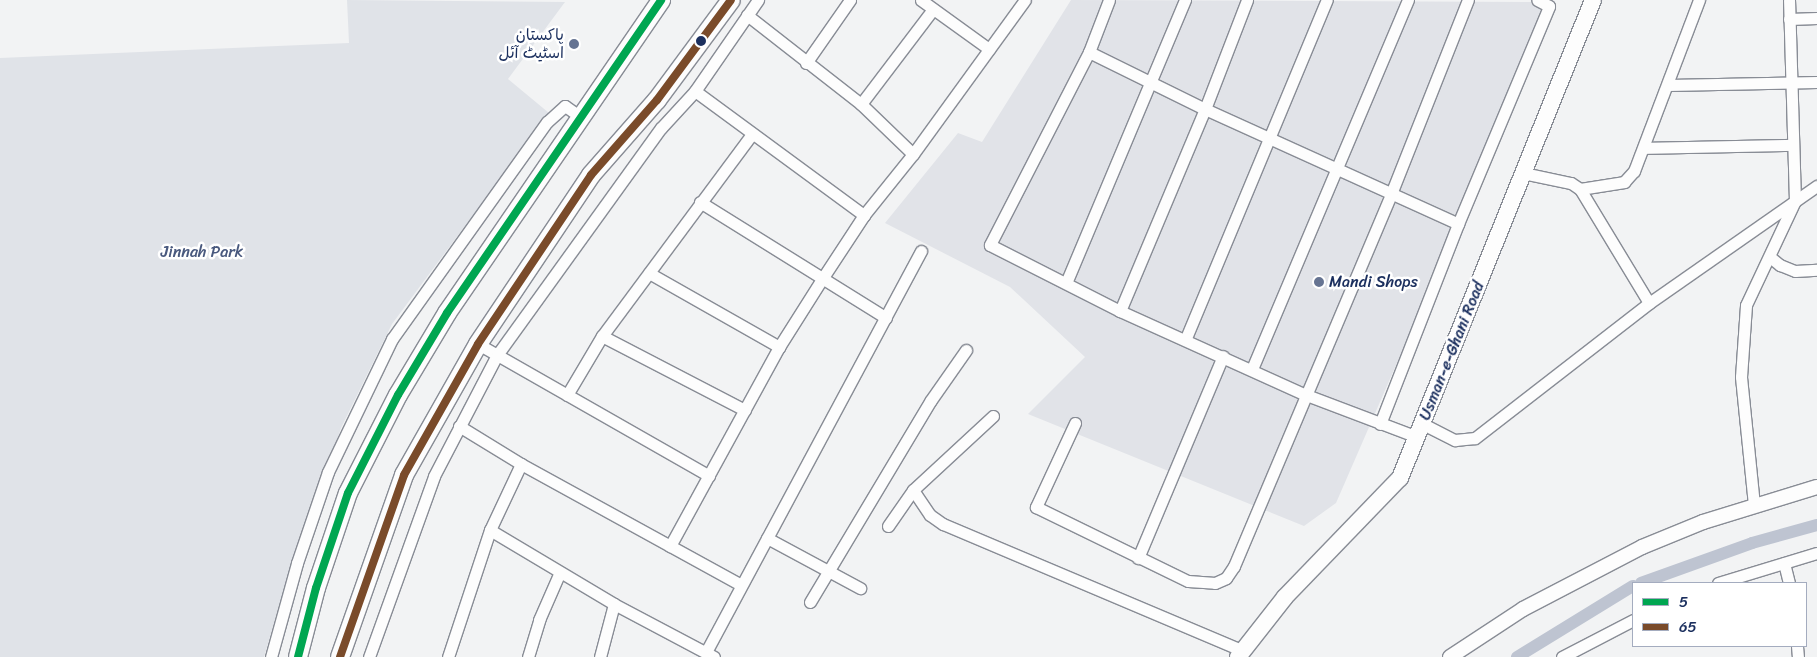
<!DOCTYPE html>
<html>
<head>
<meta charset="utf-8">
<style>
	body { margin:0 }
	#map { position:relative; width:1817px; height:657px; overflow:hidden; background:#f2f3f4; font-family:Sriracha,"Playpen Sans Arabic",sans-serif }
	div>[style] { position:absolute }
	.built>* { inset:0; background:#e1e3e8 }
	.green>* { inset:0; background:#e0e3e8 }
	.canal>* { height:12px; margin:-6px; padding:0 6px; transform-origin:6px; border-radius:6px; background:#bec4d1 }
	.roads { filter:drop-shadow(1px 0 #888c95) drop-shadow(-1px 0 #888c95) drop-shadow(0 1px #888c95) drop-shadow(0 -1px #888c95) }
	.minor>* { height:11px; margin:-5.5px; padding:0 5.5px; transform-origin:5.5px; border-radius:5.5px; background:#fdfdfd }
	.tertiary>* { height:14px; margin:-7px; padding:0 7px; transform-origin:7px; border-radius:7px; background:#fdfdfd }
	.secondary>* { height:16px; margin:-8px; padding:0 8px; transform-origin:8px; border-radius:8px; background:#fdfdfd }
	.primary>* { height:18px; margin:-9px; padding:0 9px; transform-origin:9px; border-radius:9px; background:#fdfdfd }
	.bus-1>* { height:8px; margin:-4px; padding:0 4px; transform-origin:4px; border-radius:4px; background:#00a651 }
	.bus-2>* { height:8px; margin:-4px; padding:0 4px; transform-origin:4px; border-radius:4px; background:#7a4b2a }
	.dots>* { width:14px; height:14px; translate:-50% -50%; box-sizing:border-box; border:2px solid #fff; border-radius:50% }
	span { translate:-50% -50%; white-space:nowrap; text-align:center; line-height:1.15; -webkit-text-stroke:5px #fff; paint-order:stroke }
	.poi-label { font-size:16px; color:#1b2f5e }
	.right { translate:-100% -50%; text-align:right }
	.left { translate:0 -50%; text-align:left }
	.park-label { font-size:16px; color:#49597e }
	.street-label { font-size:16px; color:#1b2f5e }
	.legend { position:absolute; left:1632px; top:582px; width:175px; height:65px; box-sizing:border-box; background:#fff; border:1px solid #a4acbf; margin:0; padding:6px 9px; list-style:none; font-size:15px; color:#1b2f5e }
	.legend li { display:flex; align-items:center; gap:10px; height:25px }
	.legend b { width:25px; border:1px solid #a4acbf }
</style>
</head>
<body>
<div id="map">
	<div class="built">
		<div style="clip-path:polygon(1071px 0,1554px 2px,1336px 503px,1304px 526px,1028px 414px,1085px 357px,1010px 287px,885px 223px,958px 133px,982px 142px)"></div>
	</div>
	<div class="green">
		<div style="clip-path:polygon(347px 0,565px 2px,508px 79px,549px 113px,392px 324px,341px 428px,297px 563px,290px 569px,264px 657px,0 657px,0 58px,349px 43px)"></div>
	</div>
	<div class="canal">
		<div style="left:1641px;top:583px;width:118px;rotate:-19.8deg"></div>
		<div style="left:1752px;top:543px;width:67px;rotate:-15.5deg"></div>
		<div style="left:1517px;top:657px;width:136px;rotate:-31.5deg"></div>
	</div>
	<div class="roads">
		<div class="minor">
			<div style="left:921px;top:0;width:84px;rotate:35.8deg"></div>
			<div style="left:1109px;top:0;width:56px;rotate:111deg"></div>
			<div style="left:1089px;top:52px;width:217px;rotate:117.2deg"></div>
			<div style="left:990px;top:245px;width:146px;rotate:26.9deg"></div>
			<div style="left:1120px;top:311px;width:202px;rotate:24.3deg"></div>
			<div style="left:1304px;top:394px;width:121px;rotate:20.8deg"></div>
			<div style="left:747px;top:15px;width:145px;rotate:38deg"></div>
			<div style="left:861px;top:104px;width:72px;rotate:43.9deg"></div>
			<div style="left:1789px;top:19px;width:28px;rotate:-2deg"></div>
			<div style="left:1089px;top:52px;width:129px;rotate:26.2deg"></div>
			<div style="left:1205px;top:109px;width:278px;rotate:24.4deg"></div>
			<div style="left:806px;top:63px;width:77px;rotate:-55.1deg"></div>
			<div style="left:1668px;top:85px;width:149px;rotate:-1.2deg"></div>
			<div style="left:695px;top:91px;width:210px;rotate:36.3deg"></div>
			<div style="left:861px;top:104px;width:119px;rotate:-52.8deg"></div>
			<div style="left:1644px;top:148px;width:147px;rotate:-1.2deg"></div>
			<div style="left:1523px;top:173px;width:49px;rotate:11.8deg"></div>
			<div style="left:1571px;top:183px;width:11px;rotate:34deg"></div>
			<div style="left:1580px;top:189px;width:133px;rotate:58.8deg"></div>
			<div style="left:1580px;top:189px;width:45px;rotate:-9deg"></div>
			<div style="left:1624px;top:182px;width:15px;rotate:-48deg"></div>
			<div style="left:1634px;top:171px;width:183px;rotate:-69.2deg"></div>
			<div style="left:700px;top:202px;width:219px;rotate:31.9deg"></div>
			<div style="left:1770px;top:257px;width:13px;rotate:39deg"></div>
			<div style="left:1780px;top:265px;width:16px;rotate:22deg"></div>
			<div style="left:1795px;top:271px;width:22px;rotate:-3deg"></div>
			<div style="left:649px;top:273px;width:150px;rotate:29.6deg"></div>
			<div style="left:1066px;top:283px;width:307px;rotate:-67.2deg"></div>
			<div style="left:1120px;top:311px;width:219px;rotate:-67.2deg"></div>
			<div style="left:1205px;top:109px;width:117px;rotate:-68.9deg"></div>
			<div style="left:602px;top:336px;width:161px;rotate:27.4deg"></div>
			<div style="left:1186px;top:338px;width:366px;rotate:-67.4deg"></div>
			<div style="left:478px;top:344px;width:266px;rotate:29.7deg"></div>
			<div style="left:1252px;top:369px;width:401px;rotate:-67.1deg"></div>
			<div style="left:567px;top:395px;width:69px;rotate:-59.3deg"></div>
			<div style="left:602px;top:336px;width:252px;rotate:-53.4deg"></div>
			<div style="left:1075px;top:423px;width:93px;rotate:114.9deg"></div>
			<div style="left:1036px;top:507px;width:169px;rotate:26deg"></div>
			<div style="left:1188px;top:581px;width:27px;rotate:4deg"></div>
			<div style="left:1215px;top:583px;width:12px;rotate:-24deg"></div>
			<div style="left:1226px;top:578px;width:14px;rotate:-56deg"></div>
			<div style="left:1234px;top:566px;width:404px;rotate:-67.1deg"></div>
			<div style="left:1391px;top:194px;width:209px;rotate:-68.4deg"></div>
			<div style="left:1380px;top:424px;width:215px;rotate:-68.7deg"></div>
			<div style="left:1458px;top:224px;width:236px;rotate:-67.3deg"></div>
			<div style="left:1549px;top:6px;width:13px;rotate:-153deg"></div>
			<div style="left:1423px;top:424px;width:36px;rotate:27deg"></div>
			<div style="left:1455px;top:440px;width:20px;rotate:-6deg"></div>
			<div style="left:1475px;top:438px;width:220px;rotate:-37.8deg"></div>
			<div style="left:1649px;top:303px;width:205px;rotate:-34.9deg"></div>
			<div style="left:459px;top:426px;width:73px;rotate:31.5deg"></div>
			<div style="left:521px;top:464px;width:251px;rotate:28.8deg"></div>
			<div style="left:913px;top:490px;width:30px;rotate:56deg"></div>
			<div style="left:930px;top:515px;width:16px;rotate:35deg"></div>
			<div style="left:943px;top:524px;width:324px;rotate:22.9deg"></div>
			<div style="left:1754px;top:505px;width:129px;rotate:-95.8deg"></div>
			<div style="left:1741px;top:377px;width:72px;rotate:-86deg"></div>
			<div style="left:1746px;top:305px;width:115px;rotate:-64.8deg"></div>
			<div style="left:1795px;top:201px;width:201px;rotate:-91.7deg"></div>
			<div style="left:888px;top:526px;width:44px;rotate:-55.2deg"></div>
			<div style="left:913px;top:490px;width:109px;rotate:-42.8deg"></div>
			<div style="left:490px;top:530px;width:144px;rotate:30.8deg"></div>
			<div style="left:614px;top:604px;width:113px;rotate:27.9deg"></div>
			<div style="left:767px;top:538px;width:106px;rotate:28.3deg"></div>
			<div style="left:670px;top:546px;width:227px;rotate:-61.3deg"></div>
			<div style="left:779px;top:347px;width:80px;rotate:-57.7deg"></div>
			<div style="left:822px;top:279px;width:77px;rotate:-56.7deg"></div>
			<div style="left:864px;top:215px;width:78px;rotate:-51.2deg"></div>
			<div style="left:913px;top:154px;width:190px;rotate:-54deg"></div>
			<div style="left:1138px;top:558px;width:219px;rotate:-67.2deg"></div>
			<div style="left:1784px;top:563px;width:21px;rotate:76deg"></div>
			<div style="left:1718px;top:583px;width:103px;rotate:-16.9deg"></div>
			<div style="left:810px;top:602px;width:235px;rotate:-59.1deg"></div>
			<div style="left:931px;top:400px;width:61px;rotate:-55deg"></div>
			<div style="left:1797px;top:646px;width:11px;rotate:85deg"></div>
			<div style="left:706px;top:652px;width:455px;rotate:-61.8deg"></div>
			<div style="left:271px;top:657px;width:98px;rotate:-74.5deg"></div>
			<div style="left:297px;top:563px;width:96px;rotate:-71.2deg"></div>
			<div style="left:328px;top:472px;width:148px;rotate:-64.3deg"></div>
			<div style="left:392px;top:339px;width:267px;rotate:-54.5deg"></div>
			<div style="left:547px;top:122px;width:24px;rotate:-42deg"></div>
			<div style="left:565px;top:106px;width:19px;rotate:35deg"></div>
			<div style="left:369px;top:657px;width:192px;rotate:-70.2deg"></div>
			<div style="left:434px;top:476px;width:136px;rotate:-62.5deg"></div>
			<div style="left:497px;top:355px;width:280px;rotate:-54.2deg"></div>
			<div style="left:661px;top:128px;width:50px;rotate:-47.4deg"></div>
			<div style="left:695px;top:91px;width:111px;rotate:-55.3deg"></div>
			<div style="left:448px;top:657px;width:134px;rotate:-71.7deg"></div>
			<div style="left:490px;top:530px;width:73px;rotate:-64.8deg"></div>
			<div style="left:528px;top:657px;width:39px;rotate:-73deg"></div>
			<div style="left:539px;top:620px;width:52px;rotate:-66.4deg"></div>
			<div style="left:600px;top:657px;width:55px;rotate:-75.2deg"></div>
			<div style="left:1562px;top:657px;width:80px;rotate:-27.5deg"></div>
		</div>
		<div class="tertiary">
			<div style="left:1450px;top:657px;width:87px;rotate:-33.3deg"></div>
			<div style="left:1523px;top:609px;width:134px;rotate:-27.5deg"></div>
			<div style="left:1642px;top:547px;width:66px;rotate:-22.3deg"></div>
			<div style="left:1703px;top:522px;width:119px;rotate:-17.1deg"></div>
		</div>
		<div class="secondary">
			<div style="left:1238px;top:657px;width:76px;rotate:-51.9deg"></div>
			<div style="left:1285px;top:597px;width:165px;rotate:-46deg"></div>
			<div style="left:1400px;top:478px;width:515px;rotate:-68.01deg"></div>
		</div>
		<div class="primary">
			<div style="left:298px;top:657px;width:71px;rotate:-75.4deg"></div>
			<div style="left:316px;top:588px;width:100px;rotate:-71.4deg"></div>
			<div style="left:348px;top:493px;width:110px;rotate:-63deg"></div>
			<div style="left:398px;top:395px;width:96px;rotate:-59.1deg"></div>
			<div style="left:447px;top:313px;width:379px;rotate:-55.6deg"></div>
			<div style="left:340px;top:657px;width:193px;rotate:-70.6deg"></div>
			<div style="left:404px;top:475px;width:150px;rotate:-60.5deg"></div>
			<div style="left:478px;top:344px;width:203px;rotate:-56.2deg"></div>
			<div style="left:591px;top:175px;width:100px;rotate:-48.7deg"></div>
			<div style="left:657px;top:100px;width:124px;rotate:-53.5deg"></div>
		</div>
	</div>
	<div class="bus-1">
		<div style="left:298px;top:657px;width:71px;rotate:-75.4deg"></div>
		<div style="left:316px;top:588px;width:100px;rotate:-71.4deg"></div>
		<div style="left:348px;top:493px;width:110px;rotate:-63deg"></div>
		<div style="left:398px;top:395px;width:96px;rotate:-59.1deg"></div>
		<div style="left:447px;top:313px;width:379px;rotate:-55.6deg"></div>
	</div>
	<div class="bus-2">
		<div style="left:340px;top:657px;width:193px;rotate:-70.6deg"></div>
		<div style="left:404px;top:475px;width:150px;rotate:-60.5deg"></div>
		<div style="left:478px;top:344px;width:203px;rotate:-56.2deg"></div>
		<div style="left:591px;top:175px;width:100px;rotate:-48.7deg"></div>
		<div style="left:657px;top:100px;width:124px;rotate:-53.5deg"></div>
	</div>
	<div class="dots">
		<div style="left:701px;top:41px;background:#1b2f5e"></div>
		<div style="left:574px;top:44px;background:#667492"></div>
		<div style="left:1319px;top:282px;background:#667492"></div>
	</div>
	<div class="poi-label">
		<span class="right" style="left:564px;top:44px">پاکستان<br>اسٹیٹ آئل</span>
		<span class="left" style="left:1329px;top:282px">Mandi Shops</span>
	</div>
	<div class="park-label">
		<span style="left:202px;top:252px">Jinnah Park</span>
	</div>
	<div class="street-label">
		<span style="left:1452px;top:351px;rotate:-68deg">Usman-e-Ghani Road</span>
	</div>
	<ul class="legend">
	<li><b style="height:6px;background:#00a651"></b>5</li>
	<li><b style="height:6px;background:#7a4b2a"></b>65</li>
	</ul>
</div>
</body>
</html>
